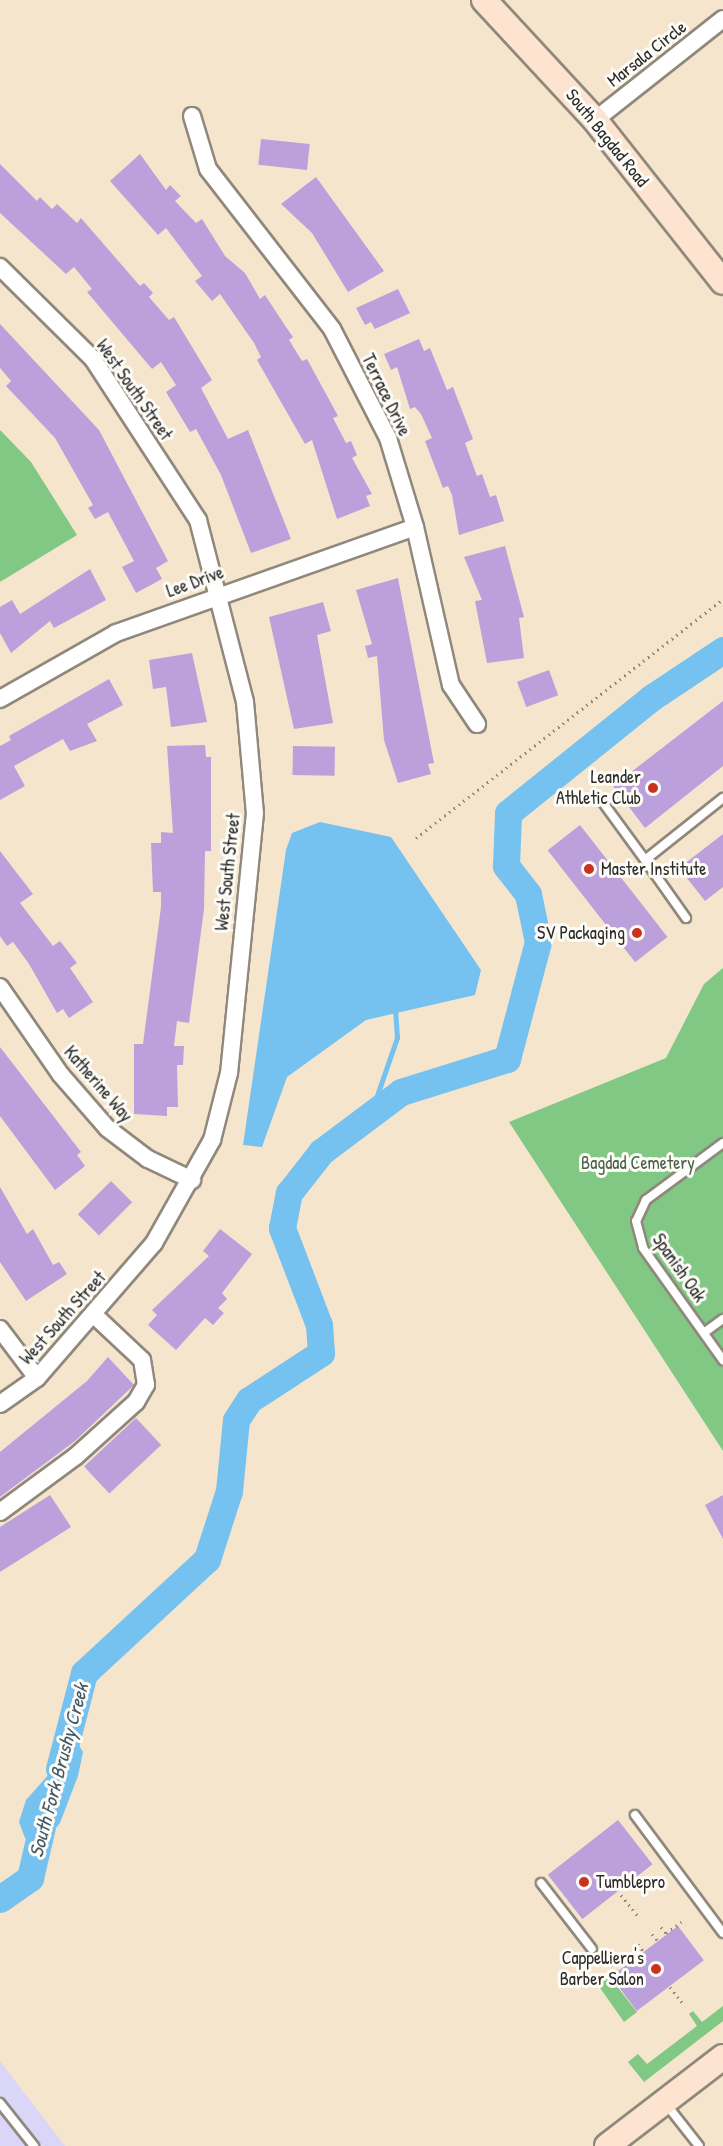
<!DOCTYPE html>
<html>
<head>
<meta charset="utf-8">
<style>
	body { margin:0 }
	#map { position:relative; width:723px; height:2146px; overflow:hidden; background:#f5e5cd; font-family:"Patrick Hand",sans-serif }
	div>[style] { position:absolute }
	.built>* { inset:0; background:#dad6f7 }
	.green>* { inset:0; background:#80c884 }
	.water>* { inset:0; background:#75c1ef }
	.stream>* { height:4.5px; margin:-2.25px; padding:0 2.25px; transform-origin:2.25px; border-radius:2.25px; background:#75c1ef }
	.river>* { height:27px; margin:-13.5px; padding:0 13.5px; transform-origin:13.5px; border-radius:13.5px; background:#75c1ef }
	.building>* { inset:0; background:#bca0dc; transform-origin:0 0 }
	.path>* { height:3px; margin-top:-1.5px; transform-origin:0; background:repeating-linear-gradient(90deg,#90887c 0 1.5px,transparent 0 6px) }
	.roads { filter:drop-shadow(2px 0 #90887c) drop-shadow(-2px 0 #90887c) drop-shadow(0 2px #90887c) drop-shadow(0 -2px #90887c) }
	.lane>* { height:8px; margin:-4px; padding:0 4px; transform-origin:4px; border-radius:4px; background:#fff }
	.street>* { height:16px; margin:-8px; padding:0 8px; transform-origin:8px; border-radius:8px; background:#fff }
	.secondary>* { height:24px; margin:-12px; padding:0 12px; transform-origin:12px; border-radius:12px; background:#fde4d0 }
	.dots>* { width:16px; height:16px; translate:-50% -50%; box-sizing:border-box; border:3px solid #fdfcf7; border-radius:50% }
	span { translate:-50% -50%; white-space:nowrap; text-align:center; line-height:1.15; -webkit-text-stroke:6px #fdfcf7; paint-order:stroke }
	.street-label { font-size:18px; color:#2b2b2b }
	.poi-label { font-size:18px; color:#2b2b2b }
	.right { translate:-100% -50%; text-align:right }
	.left { translate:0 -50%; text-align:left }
	.park-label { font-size:18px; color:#49624a }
	.water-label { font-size:20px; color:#415866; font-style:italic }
</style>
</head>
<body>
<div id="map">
	<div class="built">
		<div style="clip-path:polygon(0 2061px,65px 2146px,0 2146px)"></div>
	</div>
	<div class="green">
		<div style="clip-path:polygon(0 430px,31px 462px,77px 535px,0 582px)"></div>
		<div style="clip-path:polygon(723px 968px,723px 1451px,509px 1122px,666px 1058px,704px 984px)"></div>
		<div style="clip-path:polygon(591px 1975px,598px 1982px,608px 1975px,637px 2012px,624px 2022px)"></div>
		<div style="clip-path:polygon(723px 2006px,723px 2021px,644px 2082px,628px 2062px,638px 2054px,647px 2064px,697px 2026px,689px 2014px,693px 2011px,702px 2022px)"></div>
	</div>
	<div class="water">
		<div style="clip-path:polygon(320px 822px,391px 837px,481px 970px,475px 995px,366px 1020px,287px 1077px,262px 1147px,243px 1145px,286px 850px,292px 833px)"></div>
		<div style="clip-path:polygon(71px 1732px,83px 1752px,78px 1776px,60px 1823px,41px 1846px,25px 1838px,19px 1822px,26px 1800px,50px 1773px)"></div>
	</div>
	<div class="stream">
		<div style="left:372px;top:1110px;width:76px;rotate:-70.9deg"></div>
		<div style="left:397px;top:1038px;width:28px;rotate:-94deg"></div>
	</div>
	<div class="river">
		<div style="left:59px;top:1769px;width:99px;rotate:-75.4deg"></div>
		<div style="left:84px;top:1673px;width:168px;rotate:-42.8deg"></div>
		<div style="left:207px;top:1559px;width:71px;rotate:-72.1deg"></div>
		<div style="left:229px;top:1491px;width:71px;rotate:-84.4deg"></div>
		<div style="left:236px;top:1420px;width:24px;rotate:-57deg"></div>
		<div style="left:249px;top:1400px;width:86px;rotate:-33.1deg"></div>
		<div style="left:321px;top:1353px;width:28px;rotate:-94deg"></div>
		<div style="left:319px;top:1325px;width:104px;rotate:-110.9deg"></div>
		<div style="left:282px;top:1228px;width:36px;rotate:-79deg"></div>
		<div style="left:289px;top:1193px;width:52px;rotate:-52deg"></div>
		<div style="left:321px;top:1152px;width:100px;rotate:-36.9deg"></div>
		<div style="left:401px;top:1092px;width:111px;rotate:-17.3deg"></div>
		<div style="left:507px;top:1059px;width:121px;rotate:-75.2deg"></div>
		<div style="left:538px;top:942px;width:49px;rotate:-101.8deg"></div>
		<div style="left:528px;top:894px;width:36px;rotate:-128deg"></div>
		<div style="left:506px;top:866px;width:53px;rotate:-87.8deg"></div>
		<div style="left:508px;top:813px;width:184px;rotate:-38.8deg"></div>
		<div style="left:651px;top:698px;width:87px;rotate:-33.7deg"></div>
		<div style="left:0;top:1899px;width:37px;rotate:-35deg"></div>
		<div style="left:30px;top:1878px;width:71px;rotate:-76.9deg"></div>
	</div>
	<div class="building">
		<div style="left:261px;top:139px;width:49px;height:26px;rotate:6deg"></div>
		<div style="clip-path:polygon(140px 154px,166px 190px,170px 185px,181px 196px,175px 201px,196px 223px,202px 219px,225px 256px,245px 273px,260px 299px,265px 295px,286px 327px,293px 337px,289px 340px,302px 361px,307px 359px,338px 416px,333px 418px,346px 443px,351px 441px,357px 455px,352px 458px,372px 494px,366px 496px,370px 506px,337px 519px,312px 440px,305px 444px,257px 360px,261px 357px,254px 343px,220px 294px,212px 301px,195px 281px,202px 276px,166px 228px,158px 235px,110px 181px)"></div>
		<div style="clip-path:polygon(0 164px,37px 201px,40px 197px,52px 209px,57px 204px,77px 223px,81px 218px,140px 286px,144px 283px,153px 293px,149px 297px,169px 320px,174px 317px,212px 380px,201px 388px,228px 439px,248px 430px,291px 539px,251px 553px,221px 475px,196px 429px,190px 432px,166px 392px,176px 385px,161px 362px,152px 369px,87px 292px,92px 289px,74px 267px,66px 274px,0 213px)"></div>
		<div style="clip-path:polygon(316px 177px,384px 271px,348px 292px,312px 233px,281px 204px)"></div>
		<div style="clip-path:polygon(398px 289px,410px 313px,375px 329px,371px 322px,365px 325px,356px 308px)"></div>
		<div style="clip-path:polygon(0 324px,99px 430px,168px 561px,156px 568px,162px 579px,136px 593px,122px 567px,134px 561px,108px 512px,95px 519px,88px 508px,93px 505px,55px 438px,6px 386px,11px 381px,0 368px)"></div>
		<div style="clip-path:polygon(419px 339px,424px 351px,430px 348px,447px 390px,453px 387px,473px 439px,465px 443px,477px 476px,482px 474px,490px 497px,496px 495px,504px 521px,459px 535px,452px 495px,448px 486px,443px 488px,425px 441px,432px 438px,421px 414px,415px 407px,410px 409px,397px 367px,391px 370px,384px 354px)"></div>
		<div style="clip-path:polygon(505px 546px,524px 617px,519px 618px,524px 658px,487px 663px,475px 601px,482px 600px,464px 557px)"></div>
		<div style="clip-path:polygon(90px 569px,106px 600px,54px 628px,50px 621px,11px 653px,0 633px,0 607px,12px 600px,20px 614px)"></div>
		<div style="clip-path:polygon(398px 578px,434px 763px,428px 764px,431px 774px,398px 783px,384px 740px,377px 656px,368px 658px,365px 646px,372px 644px,356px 590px)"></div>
		<div style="clip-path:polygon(323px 602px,331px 631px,317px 635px,333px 723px,294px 729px,269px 617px)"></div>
		<div style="clip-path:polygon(192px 653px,207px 722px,171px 727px,166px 687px,153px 689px,149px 660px)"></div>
		<div style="left:549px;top:670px;width:27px;height:34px;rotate:70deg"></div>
		<div style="clip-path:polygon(109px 679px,123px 705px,87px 724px,97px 741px,70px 751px,63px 739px,14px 766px,25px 786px,0 800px,0 746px,11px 740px,9px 736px)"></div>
		<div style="clip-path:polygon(723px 701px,723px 766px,645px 828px,613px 786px)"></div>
		<div style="clip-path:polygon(205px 745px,206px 757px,211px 757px,211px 851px,205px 851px,204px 909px,189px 1023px,177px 1021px,174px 1046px,184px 1046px,183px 1065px,177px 1065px,178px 1107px,167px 1107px,167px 1116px,134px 1114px,134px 1044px,143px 1044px,161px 907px,161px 892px,153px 892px,151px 843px,161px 843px,161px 832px,173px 833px,167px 746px)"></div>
		<div style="left:293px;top:746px;width:42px;height:29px;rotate:1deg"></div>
		<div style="left:580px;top:825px;width:142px;height:41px;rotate:52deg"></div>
		<div style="clip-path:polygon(723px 834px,723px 887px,705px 901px,679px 868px)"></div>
		<div style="clip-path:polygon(0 851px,33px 894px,20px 903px,53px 946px,60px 941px,77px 963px,70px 968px,93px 1002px,69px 1018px,63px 1009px,57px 1013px,29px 964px,13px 942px,7px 946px,0 936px)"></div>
		<div style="clip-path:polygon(0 1047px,81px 1152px,77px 1155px,85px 1166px,55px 1190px,0 1116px)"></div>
		<div style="left:111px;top:1181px;width:30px;height:47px;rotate:45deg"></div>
		<div style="clip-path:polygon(0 1187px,27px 1234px,33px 1229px,53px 1265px,59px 1262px,67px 1274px,26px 1301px,0 1262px)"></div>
		<div style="clip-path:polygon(220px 1229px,252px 1254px,222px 1293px,227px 1299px,218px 1308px,224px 1313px,213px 1325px,205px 1318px,176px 1350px,148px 1325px,157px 1315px,152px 1310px,209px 1256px,203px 1251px)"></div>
		<div style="clip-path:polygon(108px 1357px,134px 1385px,75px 1441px,0 1497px,0 1452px,87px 1381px)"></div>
		<div style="left:136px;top:1418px;width:37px;height:71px;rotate:47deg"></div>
		<div style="clip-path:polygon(50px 1495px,71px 1527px,0 1572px,0 1527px)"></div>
		<div style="clip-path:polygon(723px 1495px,723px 1539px,705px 1505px)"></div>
		<div style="left:618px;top:1820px;width:56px;height:89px;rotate:52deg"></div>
		<div style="left:678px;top:1926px;width:43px;height:84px;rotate:53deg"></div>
	</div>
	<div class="path">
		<div style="left:416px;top:838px;width:389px;rotate:-37.9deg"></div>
		<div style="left:621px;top:1895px;width:26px;rotate:51deg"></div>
		<div style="left:661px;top:1927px;width:8px;rotate:50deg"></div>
		<div style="left:666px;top:1933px;width:19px;rotate:-36deg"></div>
		<div style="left:652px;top:1934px;width:9px;rotate:49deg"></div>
		<div style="left:638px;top:1944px;width:10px;rotate:53deg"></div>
		<div style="left:625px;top:1954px;width:10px;rotate:53deg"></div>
		<div style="left:612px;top:1965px;width:9px;rotate:49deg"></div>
		<div style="left:670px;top:1987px;width:24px;rotate:52deg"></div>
	</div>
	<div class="roads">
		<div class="lane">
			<div style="left:604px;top:804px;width:69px;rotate:53.8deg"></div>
			<div style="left:645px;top:860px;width:100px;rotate:-38.5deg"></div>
			<div style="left:645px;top:860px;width:71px;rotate:54.7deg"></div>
			<div style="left:723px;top:1143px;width:96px;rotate:143.5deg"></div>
			<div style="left:646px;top:1200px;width:23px;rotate:115deg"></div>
			<div style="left:636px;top:1221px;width:28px;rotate:75deg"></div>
			<div style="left:643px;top:1248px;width:138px;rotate:54.5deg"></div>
			<div style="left:705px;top:1332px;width:22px;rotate:-36deg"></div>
			<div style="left:635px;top:1815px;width:147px;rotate:53.3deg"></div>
			<div style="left:541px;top:1883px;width:83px;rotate:52.3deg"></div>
			<div style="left:0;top:2103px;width:55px;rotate:51.7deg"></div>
			<div style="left:666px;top:2104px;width:53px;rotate:51.8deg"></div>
		</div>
		<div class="street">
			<div style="left:192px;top:116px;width:55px;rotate:73.2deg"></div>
			<div style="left:208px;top:169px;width:202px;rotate:52.2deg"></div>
			<div style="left:332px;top:329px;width:123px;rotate:62.8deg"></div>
			<div style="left:388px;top:438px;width:93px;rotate:73.1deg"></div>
			<div style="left:415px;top:527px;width:162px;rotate:77.2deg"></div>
			<div style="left:451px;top:685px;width:47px;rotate:56.3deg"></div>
			<div style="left:595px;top:120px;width:163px;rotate:-38.3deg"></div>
			<div style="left:0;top:267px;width:131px;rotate:44.7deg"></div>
			<div style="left:93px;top:359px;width:192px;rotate:56.9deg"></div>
			<div style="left:198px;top:520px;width:188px;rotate:75.5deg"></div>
			<div style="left:245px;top:702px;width:111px;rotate:84.9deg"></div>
			<div style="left:255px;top:813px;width:261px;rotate:95.7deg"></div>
			<div style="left:229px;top:1073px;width:69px;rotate:104.2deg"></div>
			<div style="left:212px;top:1140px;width:118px;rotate:119.4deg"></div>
			<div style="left:154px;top:1243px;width:179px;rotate:130.9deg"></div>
			<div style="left:37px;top:1378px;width:45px;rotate:144.9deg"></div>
			<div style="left:0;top:699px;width:133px;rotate:-29.6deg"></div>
			<div style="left:116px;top:633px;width:317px;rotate:-19.5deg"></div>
			<div style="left:0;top:987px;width:107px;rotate:55.3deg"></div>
			<div style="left:61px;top:1075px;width:70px;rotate:49deg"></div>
			<div style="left:107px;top:1128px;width:51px;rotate:37.1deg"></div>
			<div style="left:148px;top:1159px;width:49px;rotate:25.5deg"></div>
			<div style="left:0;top:1329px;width:61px;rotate:52.9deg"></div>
			<div style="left:0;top:1512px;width:94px;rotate:-36.4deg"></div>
			<div style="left:76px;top:1456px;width:81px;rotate:-42deg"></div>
			<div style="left:136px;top:1402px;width:20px;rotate:-60deg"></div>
			<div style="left:146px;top:1385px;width:25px;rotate:-99deg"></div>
			<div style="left:142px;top:1360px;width:67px;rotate:-136.8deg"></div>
		</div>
		<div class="secondary">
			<div style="left:484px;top:0;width:163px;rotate:47.2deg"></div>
			<div style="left:595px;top:120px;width:206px;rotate:51.7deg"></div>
			<div style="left:607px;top:2146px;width:146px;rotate:-37.5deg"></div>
		</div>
	</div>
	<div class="dots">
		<div style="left:653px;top:788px;background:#c8321e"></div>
		<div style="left:589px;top:869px;background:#c8321e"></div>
		<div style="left:637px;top:933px;background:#c8321e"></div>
		<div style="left:584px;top:1882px;background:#c8321e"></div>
		<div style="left:656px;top:1969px;background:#c8321e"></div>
	</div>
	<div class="street-label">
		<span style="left:647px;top:54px;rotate:-38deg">Marsala Circle</span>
		<span style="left:607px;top:138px;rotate:51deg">South Bagdad Road</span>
		<span style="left:134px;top:390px;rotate:55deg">West South Street</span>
		<span style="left:386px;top:395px;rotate:64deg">Terrace Drive</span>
		<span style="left:195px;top:582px;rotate:-20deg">Lee Drive</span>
		<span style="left:228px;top:872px;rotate:-84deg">West South Street</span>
		<span style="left:98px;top:1084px;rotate:49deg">Katherine Way</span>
		<span style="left:679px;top:1268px;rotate:55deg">Spanish Oak</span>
		<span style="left:63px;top:1318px;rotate:-48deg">West South Street</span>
	</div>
	<div class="poi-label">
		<span class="right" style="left:641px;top:788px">Leander<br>Athletic Club</span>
		<span class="left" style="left:601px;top:869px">Master Institute</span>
		<span class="right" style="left:625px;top:933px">SV Packaging</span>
		<span class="left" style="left:596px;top:1882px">Tumblepro</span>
		<span class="right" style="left:644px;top:1969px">Cappelliera's<br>Barber Salon</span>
	</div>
	<div class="park-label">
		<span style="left:638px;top:1163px">Bagdad Cemetery</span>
	</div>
	<div class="water-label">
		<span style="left:58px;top:1770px;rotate:-75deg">South Fork Brushy Creek</span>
	</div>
</div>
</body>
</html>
